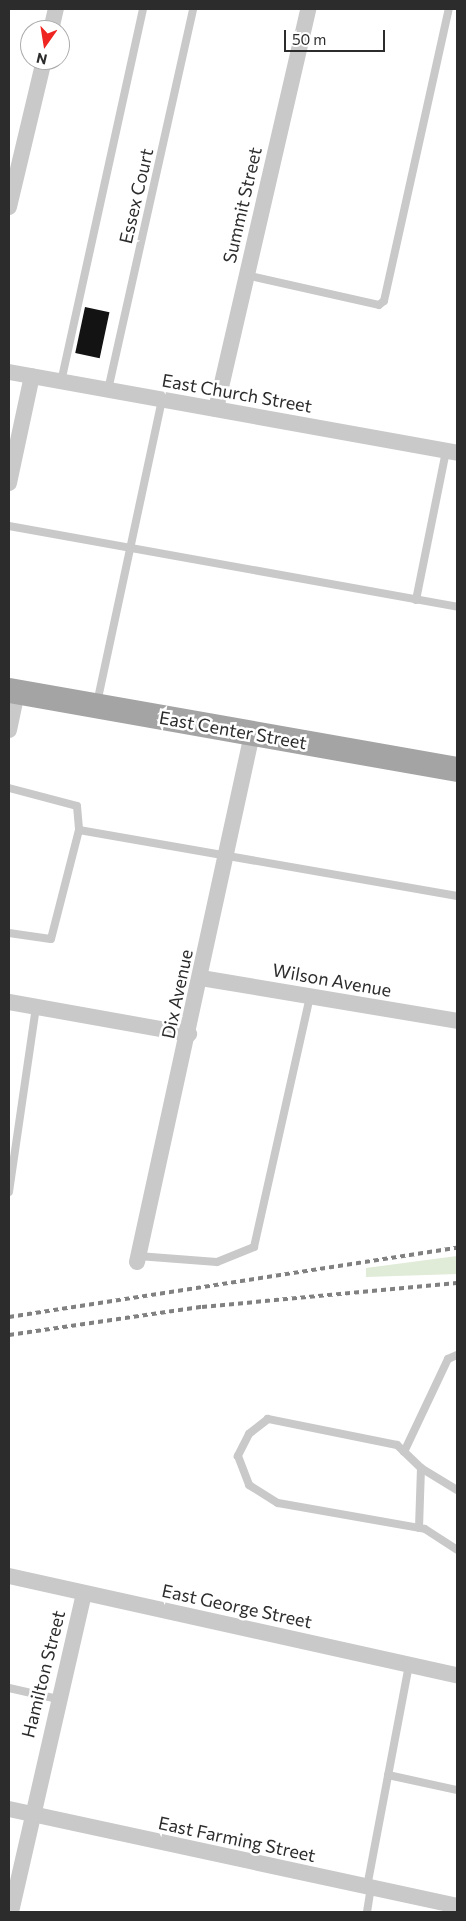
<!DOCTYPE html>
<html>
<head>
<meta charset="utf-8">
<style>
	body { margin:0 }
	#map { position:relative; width:466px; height:1921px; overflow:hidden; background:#fff; font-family:Commissioner,sans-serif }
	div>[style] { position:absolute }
	.green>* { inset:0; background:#e0ebd8 }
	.building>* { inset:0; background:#131313; transform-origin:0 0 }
	.service>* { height:8px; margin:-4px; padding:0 4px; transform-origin:4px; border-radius:4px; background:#c9c9c9 }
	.minor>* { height:16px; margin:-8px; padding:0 8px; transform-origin:8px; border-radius:8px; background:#c9c9c9 }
	.primary>* { height:25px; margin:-12.5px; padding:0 12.5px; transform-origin:12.5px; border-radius:12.5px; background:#a4a4a4 }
	.rail>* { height:4px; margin-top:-2px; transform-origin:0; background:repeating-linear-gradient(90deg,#818181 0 5px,transparent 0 9px) }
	span { translate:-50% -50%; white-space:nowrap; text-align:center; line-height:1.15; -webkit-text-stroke:5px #fff; paint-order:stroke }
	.street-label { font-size:18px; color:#2c2c2c }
	.frame { position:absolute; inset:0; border:10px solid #2c2c2c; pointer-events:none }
	.north { position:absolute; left:20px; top:20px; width:50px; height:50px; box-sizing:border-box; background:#fff; border:1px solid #ababab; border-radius:50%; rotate:193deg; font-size:14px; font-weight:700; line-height:20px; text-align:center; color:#2c2c2c }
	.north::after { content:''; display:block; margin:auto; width:18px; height:22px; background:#ef2521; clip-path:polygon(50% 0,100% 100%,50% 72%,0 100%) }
	.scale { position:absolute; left:284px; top:30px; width:101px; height:22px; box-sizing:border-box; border:2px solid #2c2c2c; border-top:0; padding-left:6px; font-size:15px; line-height:18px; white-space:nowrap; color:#2c2c2c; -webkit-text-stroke:4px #fff; paint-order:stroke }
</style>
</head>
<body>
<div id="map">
	<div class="green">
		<div style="clip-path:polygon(457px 1256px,457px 1274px,366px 1277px,366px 1268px)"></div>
	</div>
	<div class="building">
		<div style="left:85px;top:307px;width:25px;height:47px;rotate:12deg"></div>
	</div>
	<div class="service">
		<div style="left:246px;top:275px;width:136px;rotate:12.7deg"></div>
		<div style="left:379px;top:305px;width:6px;rotate:-39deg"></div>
		<div style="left:384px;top:301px;width:299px;rotate:-77.5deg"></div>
		<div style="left:61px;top:382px;width:382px;rotate:-77.6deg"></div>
		<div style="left:108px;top:390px;width:390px;rotate:-77.4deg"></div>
		<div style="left:9px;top:526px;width:455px;rotate:10.2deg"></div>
		<div style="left:416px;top:600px;width:152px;rotate:-78.6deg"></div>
		<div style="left:97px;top:703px;width:311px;rotate:-77.9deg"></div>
		<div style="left:9px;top:788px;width:70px;rotate:14.8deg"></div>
		<div style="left:77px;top:806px;width:24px;rotate:85deg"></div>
		<div style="left:79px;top:830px;width:384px;rotate:9.9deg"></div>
		<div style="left:9px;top:933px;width:42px;rotate:8.1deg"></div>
		<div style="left:51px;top:939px;width:113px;rotate:-75.6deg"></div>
		<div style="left:9px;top:1192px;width:187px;rotate:-81.7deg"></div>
		<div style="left:138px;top:1256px;width:79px;rotate:4.3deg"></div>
		<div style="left:217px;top:1262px;width:40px;rotate:-22deg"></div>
		<div style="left:254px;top:1247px;width:256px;rotate:-77.4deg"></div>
		<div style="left:404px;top:1452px;width:103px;rotate:-64.7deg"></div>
		<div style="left:448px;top:1359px;width:10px;rotate:-24deg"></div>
		<div style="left:457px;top:1490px;width:42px;rotate:-148.6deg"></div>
		<div style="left:421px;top:1468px;width:33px;rotate:-136deg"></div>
		<div style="left:397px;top:1445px;width:132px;rotate:-168.6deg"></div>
		<div style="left:268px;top:1419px;width:24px;rotate:142deg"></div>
		<div style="left:249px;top:1434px;width:25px;rotate:117deg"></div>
		<div style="left:238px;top:1456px;width:31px;rotate:69deg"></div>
		<div style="left:249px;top:1485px;width:34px;rotate:32deg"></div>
		<div style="left:278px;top:1503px;width:149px;rotate:10deg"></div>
		<div style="left:425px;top:1529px;width:38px;rotate:33deg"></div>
		<div style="left:419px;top:1528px;width:60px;rotate:-88.1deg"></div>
		<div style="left:9px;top:1688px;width:50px;rotate:12.7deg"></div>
		<div style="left:388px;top:1775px;width:71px;rotate:12.3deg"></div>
		<div style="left:367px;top:1887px;width:227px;rotate:-79.3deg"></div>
		<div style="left:367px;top:1912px;width:24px;rotate:-81deg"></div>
	</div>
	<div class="minor">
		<div style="left:51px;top:30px;width:22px;rotate:-77deg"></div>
		<div style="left:9px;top:207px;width:151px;rotate:-76.6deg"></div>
		<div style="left:9px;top:372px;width:455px;rotate:10.2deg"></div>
		<div style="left:216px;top:409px;width:410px;rotate:-77deg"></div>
		<div style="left:9px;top:483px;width:109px;rotate:-77.9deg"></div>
		<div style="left:9px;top:730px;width:39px;rotate:-78deg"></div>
		<div style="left:201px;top:978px;width:260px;rotate:9.5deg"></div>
		<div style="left:9px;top:1002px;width:183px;rotate:10.1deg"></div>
		<div style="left:137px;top:1262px;width:540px;rotate:-77.71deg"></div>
		<div style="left:9px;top:1576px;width:459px;rotate:12.5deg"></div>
		<div style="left:9px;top:1809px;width:458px;rotate:12.2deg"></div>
		<div style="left:11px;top:1912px;width:327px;rotate:-77.1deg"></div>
	</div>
	<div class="primary">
		<div style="left:9px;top:690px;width:455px;rotate:10deg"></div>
	</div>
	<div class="rail">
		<div style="left:9px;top:1317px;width:453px;rotate:-8.8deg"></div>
		<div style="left:9px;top:1335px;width:195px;rotate:-8.3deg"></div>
		<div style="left:202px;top:1307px;width:256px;rotate:-5.4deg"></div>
	</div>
	<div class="street-label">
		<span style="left:136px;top:196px;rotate:-77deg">Essex Court</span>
		<span style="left:242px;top:205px;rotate:-77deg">Summit Street</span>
		<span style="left:237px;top:393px;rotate:10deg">East Church Street</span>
		<span style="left:233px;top:730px;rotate:10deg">East Center Street</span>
		<span style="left:332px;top:980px;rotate:10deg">Wilson Avenue</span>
		<span style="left:177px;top:994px;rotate:-78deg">Dix Avenue</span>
		<span style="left:237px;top:1606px;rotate:12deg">East George Street</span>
		<span style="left:43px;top:1674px;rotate:-76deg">Hamilton Street</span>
		<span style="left:237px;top:1839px;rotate:12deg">East Farming Street</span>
	</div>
	<div class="frame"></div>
	<div class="north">N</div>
	<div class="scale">50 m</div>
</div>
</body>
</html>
